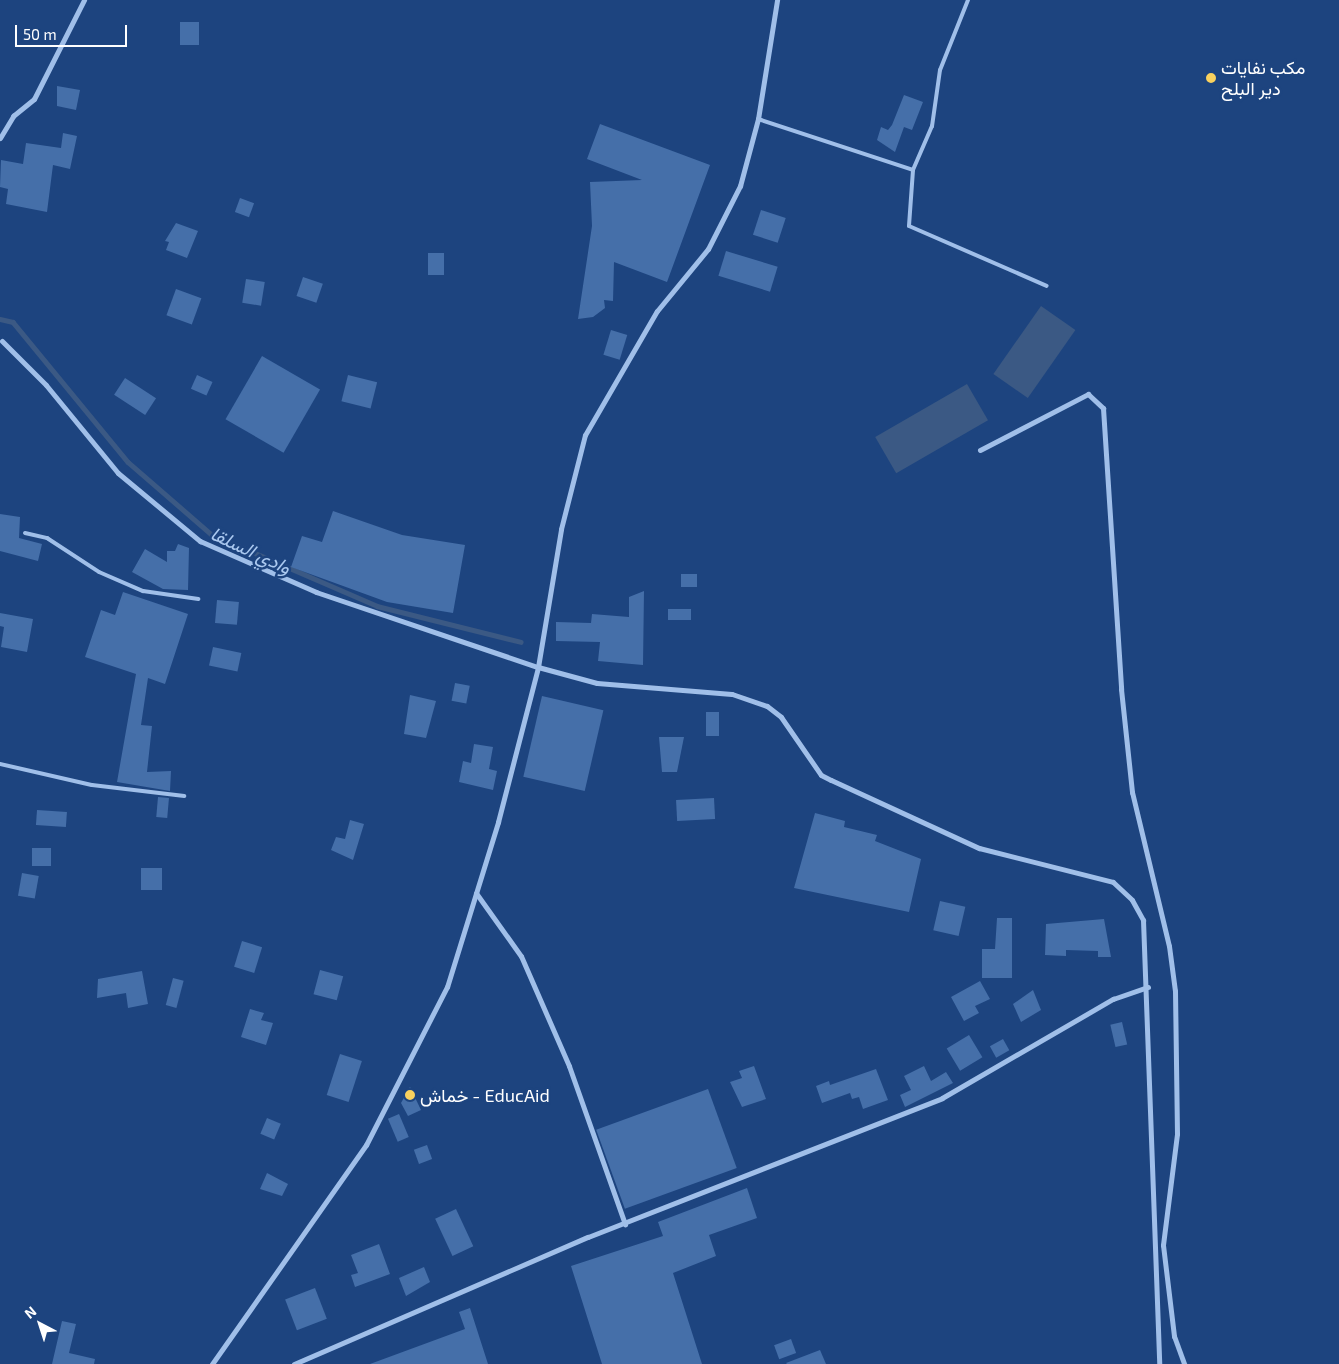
<!DOCTYPE html>
<html>
<head>
<meta charset="utf-8">
<style>
	body { margin:0 }
	#map { position:relative; width:1339px; height:1364px; overflow:hidden; background:#1d447f; font-family:"Exo 2",Vazirmatn,sans-serif }
	div>[style] { position:absolute }
	.water>* { inset:0; background:#3b5984; transform-origin:0 0 }
	.stream>* { height:4.5px; margin:-2.25px; padding:0 2.25px; transform-origin:2.25px; border-radius:2.25px; background:#3b5984 }
	.building>* { inset:0; background:#456fa9; transform-origin:0 0 }
	.service>* { height:4px; margin:-2px; padding:0 2px; transform-origin:2px; border-radius:2px; background:#a0bfe9 }
	.minor>* { height:5px; margin:-2.5px; padding:0 2.5px; transform-origin:2.5px; border-radius:2.5px; background:#a0bfe9 }
	.dots>* { width:14px; height:14px; translate:-50% -50%; box-sizing:border-box; border:2px solid #1d447f; border-radius:50% }
	span { translate:-50% -50%; white-space:nowrap; text-align:center; line-height:1.15; -webkit-text-stroke:5px #1d447f; paint-order:stroke }
	.poi-label { font-size:18px; color:#fff }
	.left { translate:0 -50%; text-align:left }
	.water-label { font-size:19px; color:#abc9f0; font-style:italic }
	.north { position:absolute; left:15px; top:1299px; width:50px; height:50px; -webkit-text-stroke:4px #1d447f; paint-order:stroke; rotate:320deg; font-size:14px; font-weight:700; line-height:20px; text-align:center; color:#fff }
	.north::after { content:''; display:block; margin:auto; width:18px; height:22px; background:#fff; clip-path:polygon(50% 0,100% 100%,50% 72%,0 100%) }
	.scale { position:absolute; left:15px; top:25px; width:112px; height:22px; box-sizing:border-box; border:2px solid #fff; border-top:0; padding-left:6px; font-size:15px; line-height:18px; white-space:nowrap; color:#fff; -webkit-text-stroke:4px #1d447f; paint-order:stroke }
</style>
</head>
<body>
<div id="map">
	<div class="water">
		<div style="left:1041px;top:306px;width:42px;height:83px;rotate:35deg"></div>
		<div style="left:967px;top:384px;width:42px;height:106px;rotate:60deg"></div>
	</div>
	<div class="stream">
		<div style="left:0;top:319px;width:13px;rotate:13deg"></div>
		<div style="left:13px;top:322px;width:181px;rotate:50.6deg"></div>
		<div style="left:128px;top:462px;width:110px;rotate:40.9deg"></div>
		<div style="left:211px;top:534px;width:181px;rotate:23.4deg"></div>
		<div style="left:377px;top:606px;width:148px;rotate:14deg"></div>
	</div>
	<div class="building">
		<div style="left:180px;top:22px;width:19px;height:23px"></div>
		<div style="clip-path:polygon(57px 86px,80px 90px,76px 110px,57px 106px)"></div>
		<div style="clip-path:polygon(904px 95px,923px 102px,912px 130px,904px 127px,895px 152px,877px 140px,881px 127px,888px 130px,892px 125px)"></div>
		<div style="clip-path:polygon(600px 124px,710px 165px,667px 282px,614px 262px,613px 301px,604px 300px,605px 308px,593px 317px,578px 319px,592px 226px,590px 182px,642px 180px,587px 159px)"></div>
		<div style="clip-path:polygon(63px 133px,77px 136px,70px 169px,53px 165px,47px 212px,6px 204px,8px 189px,0 187px,1px 160px,23px 164px,26px 143px,61px 148px)"></div>
		<div style="left:240px;top:198px;width:15px;height:15px;rotate:20deg"></div>
		<div style="left:761px;top:210px;width:26px;height:26px;rotate:18deg"></div>
		<div style="clip-path:polygon(176px 223px,198px 231px,187px 258px,166px 250px,169px 242px,165px 241px)"></div>
		<div style="left:726px;top:251px;width:54px;height:26px;rotate:17deg"></div>
		<div style="left:428px;top:253px;width:16px;height:22px"></div>
		<div style="left:303px;top:277px;width:21px;height:20px;rotate:19deg"></div>
		<div style="left:246px;top:279px;width:19px;height:24px;rotate:9deg"></div>
		<div style="left:176px;top:289px;width:27px;height:28px;rotate:20deg"></div>
		<div style="left:611px;top:330px;width:17px;height:26px;rotate:17deg"></div>
		<div style="left:262px;top:356px;width:67px;height:73px;rotate:30deg"></div>
		<div style="left:197px;top:375px;width:17px;height:15px;rotate:24deg"></div>
		<div style="left:348px;top:375px;width:30px;height:27px;rotate:14deg"></div>
		<div style="left:125px;top:378px;width:37px;height:20px;rotate:33deg"></div>
		<div style="clip-path:polygon(333px 511px,402px 535px,465px 545px,453px 613px,387px 602px,291px 567px,302px 536px,322px 542px)"></div>
		<div style="clip-path:polygon(0 514px,20px 517px,19px 538px,42px 544px,38px 561px,0 551px)"></div>
		<div style="clip-path:polygon(178px 544px,189px 548px,188px 590px,163px 589px,132px 572px,145px 549px,167px 562px,167px 551px,175px 551px)"></div>
		<div style="left:681px;top:574px;width:16px;height:13px"></div>
		<div style="clip-path:polygon(644px 591px,643px 665px,598px 661px,600px 642px,556px 641px,556px 622px,591px 623px,592px 614px,629px 617px,629px 597px)"></div>
		<div style="clip-path:polygon(123px 592px,188px 614px,165px 684px,148px 678px,141px 725px,152px 726px,147px 772px,171px 771px,170px 791px,117px 782px,136px 674px,85px 657px,101px 610px,115px 615px)"></div>
		<div style="left:217px;top:600px;width:22px;height:23px;rotate:5deg"></div>
		<div style="left:668px;top:609px;width:23px;height:11px"></div>
		<div style="clip-path:polygon(0 613px,33px 619px,27px 652px,1px 647px,4px 627px,0 626px)"></div>
		<div style="left:213px;top:647px;width:29px;height:19px;rotate:12deg"></div>
		<div style="left:455px;top:683px;width:15px;height:18px;rotate:11deg"></div>
		<div style="clip-path:polygon(410px 695px,436px 701px,426px 738px,404px 734px)"></div>
		<div style="left:542px;top:696px;width:63px;height:83px;rotate:13deg"></div>
		<div style="left:706px;top:712px;width:13px;height:24px"></div>
		<div style="clip-path:polygon(659px 737px,684px 737px,677px 772px,662px 772px)"></div>
		<div style="clip-path:polygon(474px 744px,493px 747px,489px 769px,497px 771px,493px 790px,459px 782px,463px 761px,471px 763px)"></div>
		<div style="left:158px;top:797px;width:11px;height:20px;rotate:5deg"></div>
		<div style="left:714px;top:798px;width:21px;height:38px;rotate:87deg"></div>
		<div style="left:37px;top:810px;width:30px;height:15px;rotate:4deg"></div>
		<div style="clip-path:polygon(815px 813px,845px 821px,844px 827px,877px 835px,875px 841px,921px 859px,909px 912px,794px 888px)"></div>
		<div style="clip-path:polygon(350px 820px,364px 824px,353px 860px,331px 850px,336px 837px,345px 839px)"></div>
		<div style="left:32px;top:848px;width:19px;height:18px"></div>
		<div style="left:141px;top:868px;width:21px;height:22px"></div>
		<div style="left:22px;top:873px;width:17px;height:23px;rotate:10deg"></div>
		<div style="left:940px;top:901px;width:26px;height:30px;rotate:13deg"></div>
		<div style="clip-path:polygon(997px 918px,1012px 918px,1012px 978px,982px 978px,982px 949px,995px 949px)"></div>
		<div style="clip-path:polygon(1104px 919px,1111px 957px,1098px 957px,1098px 951px,1066px 950px,1066px 956px,1045px 955px,1046px 924px)"></div>
		<div style="left:242px;top:941px;width:21px;height:27px;rotate:17deg"></div>
		<div style="left:320px;top:970px;width:24px;height:25px;rotate:15deg"></div>
		<div style="clip-path:polygon(142px 971px,148px 1004px,128px 1008px,126px 993px,97px 998px,98px 979px)"></div>
		<div style="left:173px;top:978px;width:11px;height:28px;rotate:15deg"></div>
		<div style="clip-path:polygon(980px 981px,990px 999px,975px 1006px,979px 1013px,964px 1021px,951px 997px)"></div>
		<div style="clip-path:polygon(1033px 990px,1041px 1010px,1021px 1022px,1013px 1004px)"></div>
		<div style="clip-path:polygon(250px 1009px,264px 1013px,261px 1020px,273px 1023px,266px 1045px,241px 1037px)"></div>
		<div style="left:1122px;top:1022px;width:23px;height:12px;rotate:77deg"></div>
		<div style="left:969px;top:1035px;width:26px;height:26px;rotate:59deg"></div>
		<div style="left:1003px;top:1039px;width:13px;height:15px;rotate:61deg"></div>
		<div style="left:340px;top:1054px;width:23px;height:43px;rotate:18deg"></div>
		<div style="clip-path:polygon(754px 1066px,766px 1099px,742px 1107px,730px 1082px,742px 1078px,739px 1071px)"></div>
		<div style="clip-path:polygon(924px 1066px,931px 1081px,946px 1072px,953px 1083px,905px 1107px,900px 1095px,911px 1090px,904px 1076px)"></div>
		<div style="clip-path:polygon(876px 1069px,888px 1100px,863px 1109px,859px 1097px,852px 1099px,850px 1093px,822px 1103px,816px 1086px,829px 1081px,830px 1085px)"></div>
		<div style="clip-path:polygon(410px 1087px,421px 1110px,408px 1116px,401px 1103px)"></div>
		<div style="left:708px;top:1089px;width:84px;height:119px;rotate:70deg"></div>
		<div style="left:399px;top:1114px;width:25px;height:12px;rotate:67deg"></div>
		<div style="left:267px;top:1118px;width:15px;height:17px;rotate:23deg"></div>
		<div style="left:427px;top:1145px;width:15px;height:14px;rotate:70deg"></div>
		<div style="clip-path:polygon(267px 1173px,288px 1184px,282px 1196px,260px 1189px)"></div>
		<div style="clip-path:polygon(747px 1188px,757px 1218px,709px 1235px,716px 1256px,673px 1273px,702px 1364px,602px 1364px,571px 1266px,663px 1236px,658px 1222px)"></div>
		<div style="left:456px;top:1209px;width:41px;height:23px;rotate:65deg"></div>
		<div style="clip-path:polygon(379px 1244px,390px 1274px,355px 1287px,351px 1275px,358px 1273px,351px 1255px)"></div>
		<div style="clip-path:polygon(424px 1267px,430px 1282px,406px 1296px,399px 1278px)"></div>
		<div style="left:315px;top:1288px;width:33px;height:32px;rotate:69deg"></div>
		<div style="clip-path:polygon(470px 1308px,488px 1364px,370px 1364px,465px 1329px,459px 1312px)"></div>
		<div style="clip-path:polygon(62px 1321px,76px 1324px,69px 1353px,95px 1359px,94px 1364px,52px 1364px)"></div>
		<div style="left:791px;top:1339px;width:15px;height:18px;rotate:70deg"></div>
		<div style="clip-path:polygon(820px 1350px,826px 1364px,787px 1364px,786px 1363px)"></div>
	</div>
	<div class="service">
		<div style="left:968px;top:0;width:75px;rotate:111.8deg"></div>
		<div style="left:940px;top:70px;width:57px;rotate:98.1deg"></div>
		<div style="left:932px;top:126px;width:48px;rotate:113.4deg"></div>
		<div style="left:913px;top:170px;width:56px;rotate:94.1deg"></div>
		<div style="left:909px;top:226px;width:150px;rotate:23.5deg"></div>
		<div style="left:758px;top:119px;width:163px;rotate:18.2deg"></div>
		<div style="left:25px;top:533px;width:23px;rotate:13deg"></div>
		<div style="left:47px;top:538px;width:62px;rotate:33.2deg"></div>
		<div style="left:99px;top:572px;width:48px;rotate:23.4deg"></div>
		<div style="left:143px;top:591px;width:56px;rotate:8.3deg"></div>
		<div style="left:0;top:764px;width:94px;rotate:12.9deg"></div>
		<div style="left:92px;top:785px;width:93px;rotate:6.8deg"></div>
	</div>
	<div class="minor">
		<div style="left:0;top:138px;width:26px;rotate:-59deg"></div>
		<div style="left:13px;top:116px;width:27px;rotate:-39deg"></div>
		<div style="left:34px;top:99px;width:111px;rotate:-63.2deg"></div>
		<div style="left:2px;top:341px;width:62px;rotate:45deg"></div>
		<div style="left:46px;top:385px;width:114px;rotate:50.7deg"></div>
		<div style="left:118px;top:473px;width:107px;rotate:39.7deg"></div>
		<div style="left:200px;top:541px;width:127px;rotate:23.7deg"></div>
		<div style="left:316px;top:592px;width:234px;rotate:18.7deg"></div>
		<div style="left:538px;top:667px;width:61px;rotate:15.2deg"></div>
		<div style="left:597px;top:683px;width:135px;rotate:4.7deg"></div>
		<div style="left:732px;top:694px;width:37px;rotate:19deg"></div>
		<div style="left:767px;top:706px;width:18px;rotate:38deg"></div>
		<div style="left:781px;top:717px;width:70px;rotate:55.4deg"></div>
		<div style="left:821px;top:775px;width:11px;rotate:27deg"></div>
		<div style="left:831px;top:780px;width:163px;rotate:24.7deg"></div>
		<div style="left:979px;top:848px;width:138px;rotate:14.2deg"></div>
		<div style="left:1113px;top:882px;width:26px;rotate:43deg"></div>
		<div style="left:1132px;top:900px;width:23px;rotate:61deg"></div>
		<div style="left:1143px;top:920px;width:444px;rotate:87.9deg"></div>
		<div style="left:980px;top:450px;width:122px;rotate:-27.4deg"></div>
		<div style="left:1088px;top:394px;width:21px;rotate:43deg"></div>
		<div style="left:1103px;top:408px;width:282px;rotate:86.3deg"></div>
		<div style="left:1121px;top:689px;width:104px;rotate:83.9deg"></div>
		<div style="left:1132px;top:792px;width:158px;rotate:76.5deg"></div>
		<div style="left:1169px;top:946px;width:45px;rotate:82.4deg"></div>
		<div style="left:1175px;top:991px;width:143px;rotate:89.2deg"></div>
		<div style="left:1177px;top:1134px;width:112px;rotate:97.2deg"></div>
		<div style="left:1163px;top:1245px;width:92px;rotate:83.1deg"></div>
		<div style="left:1174px;top:1336px;width:30px;rotate:70deg"></div>
		<div style="left:476px;top:893px;width:77px;rotate:54.5deg"></div>
		<div style="left:521px;top:956px;width:120px;rotate:66.4deg"></div>
		<div style="left:569px;top:1066px;width:168px;rotate:70.5deg"></div>
		<div style="left:212px;top:1364px;width:268px;rotate:-54.9deg"></div>
		<div style="left:366px;top:1145px;width:178px;rotate:-62.9deg"></div>
		<div style="left:447px;top:987px;width:173px;rotate:-72.8deg"></div>
		<div style="left:498px;top:822px;width:160px;rotate:-75.5deg"></div>
		<div style="left:538px;top:667px;width:140px;rotate:-80.5deg"></div>
		<div style="left:561px;top:529px;width:97px;rotate:-75.7deg"></div>
		<div style="left:585px;top:435px;width:143px;rotate:-59.9deg"></div>
		<div style="left:657px;top:311px;width:80px;rotate:-50.6deg"></div>
		<div style="left:708px;top:249px;width:71px;rotate:-63.1deg"></div>
		<div style="left:740px;top:186px;width:69px;rotate:-75deg"></div>
		<div style="left:758px;top:119px;width:121px;rotate:-80.9deg"></div>
		<div style="left:294px;top:1364px;width:320px;rotate:-23.4deg"></div>
		<div style="left:588px;top:1237px;width:380px;rotate:-21.4deg"></div>
		<div style="left:942px;top:1098px;width:198px;rotate:-30.1deg"></div>
		<div style="left:1113px;top:999px;width:37px;rotate:-19deg"></div>
	</div>
	<div class="dots">
		<div style="left:1211px;top:78px;background:#f9d15e"></div>
		<div style="left:410px;top:1095px;background:#f9d15e"></div>
	</div>
	<div class="poi-label">
		<span class="left" style="left:1221px;top:78px">مكب نفايات<br>دير البلح</span>
		<span class="left" style="left:420px;top:1095px">خماش - EducAid</span>
	</div>
	<div class="water-label">
		<span style="left:251px;top:550px;rotate:25deg">وادي السلقا</span>
	</div>
	<div class="north">N</div>
	<div class="scale">50 m</div>
</div>
</body>
</html>
